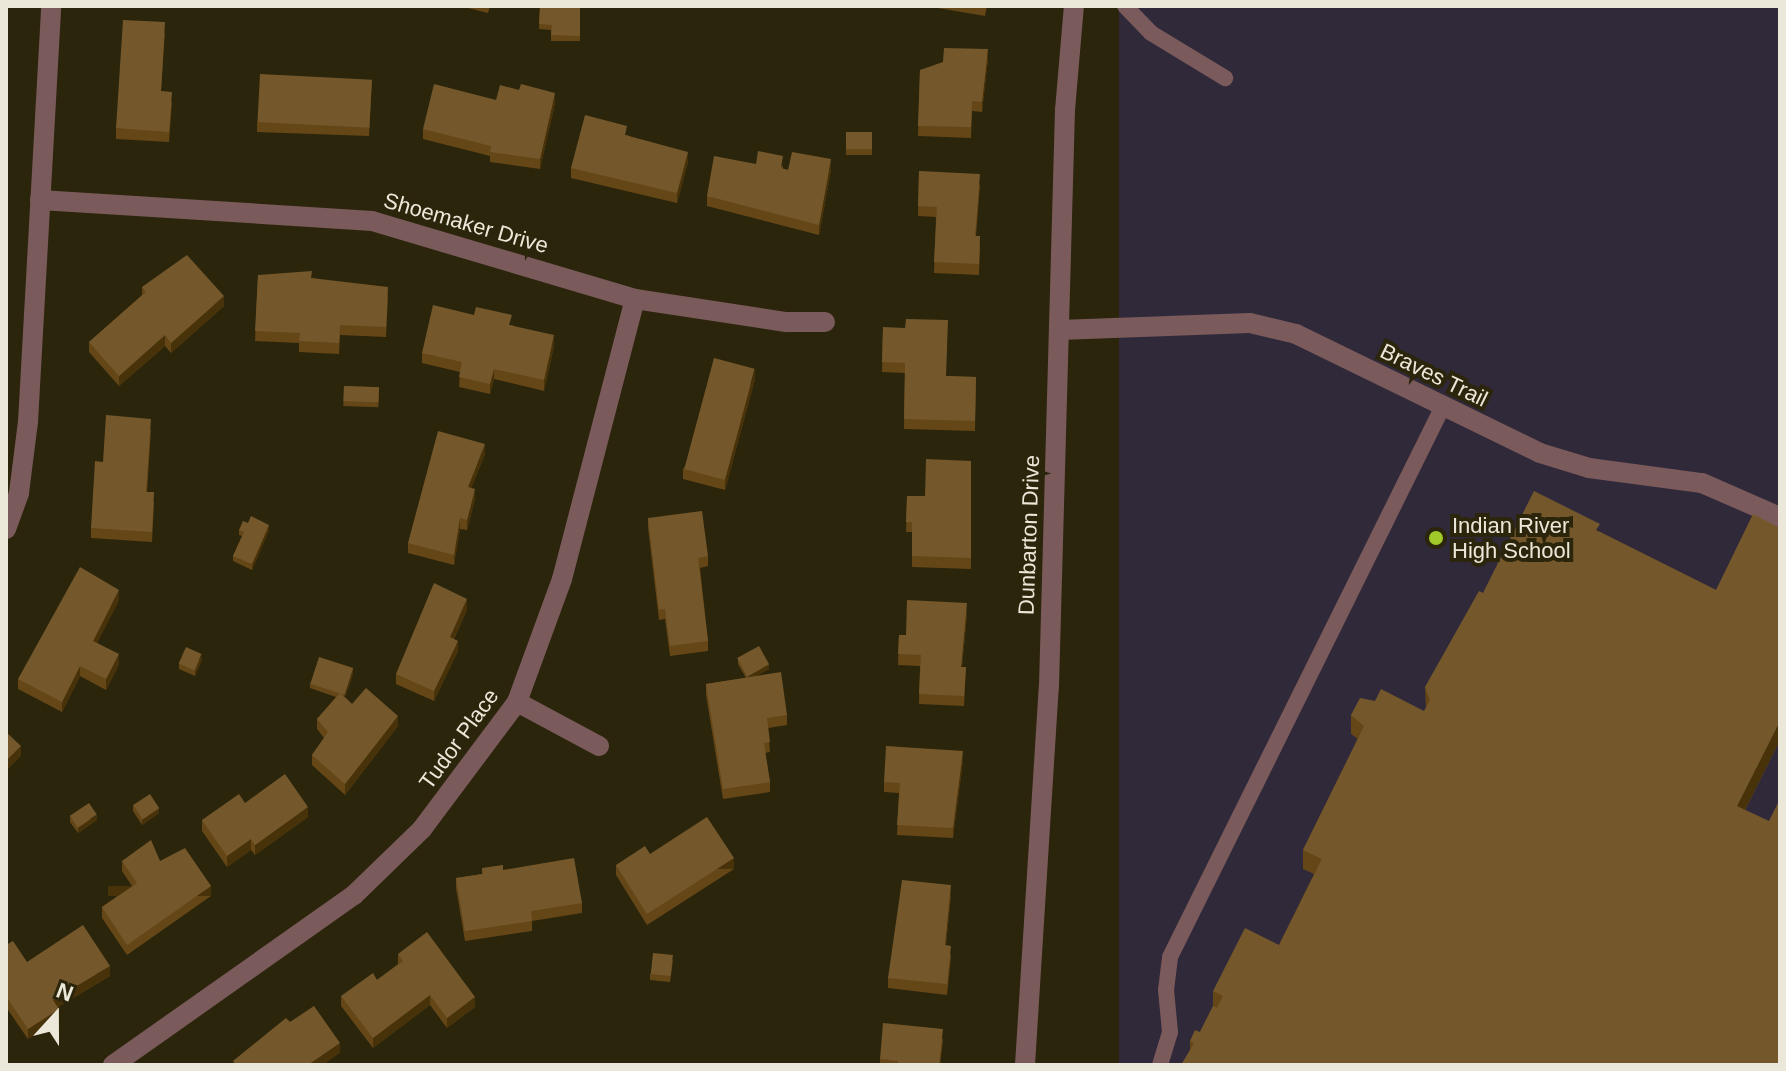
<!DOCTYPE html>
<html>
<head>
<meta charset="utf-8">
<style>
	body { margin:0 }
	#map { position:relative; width:1786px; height:1071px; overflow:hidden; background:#2b250c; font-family:Helvetica,sans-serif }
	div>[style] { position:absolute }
	.education>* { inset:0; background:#302939; transform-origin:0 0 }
	.service>* { height:16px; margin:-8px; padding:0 8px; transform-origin:8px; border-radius:8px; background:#7b5a5b }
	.minor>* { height:20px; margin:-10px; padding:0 10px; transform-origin:10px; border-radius:10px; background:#7b5a5b }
	.tertiary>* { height:20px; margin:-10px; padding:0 10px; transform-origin:10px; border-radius:10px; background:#7b5a5b }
	.wall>* { inset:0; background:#654617; transform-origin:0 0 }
	.shaded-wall>* { inset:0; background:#48320a; transform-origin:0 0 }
	.building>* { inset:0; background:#74582c; transform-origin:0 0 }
	.dots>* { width:22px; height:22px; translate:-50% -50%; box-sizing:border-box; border:4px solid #2b250c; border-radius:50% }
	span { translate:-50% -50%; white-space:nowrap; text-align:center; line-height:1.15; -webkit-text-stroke:8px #2b250c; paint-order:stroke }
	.street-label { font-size:22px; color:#ece8d9 }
	.poi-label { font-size:22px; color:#ece8d9 }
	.left { translate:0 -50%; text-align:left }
	.frame { position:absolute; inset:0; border:8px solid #ece8d9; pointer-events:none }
	.north { position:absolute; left:16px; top:975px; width:80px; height:80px; -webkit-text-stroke:6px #2b250c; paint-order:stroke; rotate:21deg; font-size:22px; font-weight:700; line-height:32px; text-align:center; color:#ece8d9 }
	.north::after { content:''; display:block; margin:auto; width:28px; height:36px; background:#ece8d9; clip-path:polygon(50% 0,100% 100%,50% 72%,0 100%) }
</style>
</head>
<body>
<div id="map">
	<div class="education">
		<div style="left:1119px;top:6px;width:661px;height:1060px"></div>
	</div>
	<div class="service">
		<div style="left:1125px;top:6px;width:37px;rotate:46deg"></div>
		<div style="left:1151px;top:33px;width:87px;rotate:31.3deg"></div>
		<div style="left:1160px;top:1065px;width:34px;rotate:-73deg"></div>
		<div style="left:1170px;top:1032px;width:42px;rotate:-95.4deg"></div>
		<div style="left:1166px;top:990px;width:33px;rotate:-83deg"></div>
		<div style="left:1170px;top:957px;width:615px;rotate:-63.64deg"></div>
	</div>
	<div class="minor">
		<div style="left:40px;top:200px;width:333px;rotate:3.6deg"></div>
		<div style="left:372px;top:221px;width:274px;rotate:16.5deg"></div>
		<div style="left:635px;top:299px;width:153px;rotate:8.7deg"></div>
		<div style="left:786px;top:322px;width:39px"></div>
		<div style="left:1059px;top:330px;width:191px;rotate:-2.1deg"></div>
		<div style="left:1250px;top:323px;width:47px;rotate:13.4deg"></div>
		<div style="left:1296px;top:334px;width:271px;rotate:26deg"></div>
		<div style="left:1540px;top:453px;width:51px;rotate:17deg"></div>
		<div style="left:1589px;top:468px;width:114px;rotate:7.6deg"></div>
		<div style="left:1702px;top:483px;width:85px;rotate:23.6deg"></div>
		<div style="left:6px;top:529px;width:38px;rotate:-70deg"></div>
		<div style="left:19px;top:493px;width:72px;rotate:-82.8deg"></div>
		<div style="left:28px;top:422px;width:417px;rotate:-86.8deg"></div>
		<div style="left:517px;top:702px;width:93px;rotate:28.2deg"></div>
		<div style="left:113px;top:1065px;width:295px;rotate:-35.2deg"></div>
		<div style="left:354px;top:895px;width:95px;rotate:-44.1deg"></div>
		<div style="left:422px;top:829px;width:159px;rotate:-53.2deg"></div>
		<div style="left:517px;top:702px;width:131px;rotate:-69.9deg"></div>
		<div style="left:562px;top:579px;width:289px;rotate:-75.4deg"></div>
	</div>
	<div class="tertiary">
		<div style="left:1025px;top:1065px;width:380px;rotate:-86.4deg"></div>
		<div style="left:1049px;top:686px;width:576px;rotate:-88.41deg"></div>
		<div style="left:1065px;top:110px;width:104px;rotate:-85.1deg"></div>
	</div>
	<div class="wall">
		<div style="clip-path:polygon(460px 6px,490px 6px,488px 13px)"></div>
		<div style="clip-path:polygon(540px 6px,580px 6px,580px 41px,551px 41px,551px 30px,539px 29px)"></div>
		<div style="clip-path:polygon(926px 6px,987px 6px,985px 16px)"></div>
		<div style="clip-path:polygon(165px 32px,161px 91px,172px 102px,169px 142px,116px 139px,116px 128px)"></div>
		<div style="clip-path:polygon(988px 59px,982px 112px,972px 111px,971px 138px,918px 136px,920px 70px)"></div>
		<div style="clip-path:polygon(372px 80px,369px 136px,257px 132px,257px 122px)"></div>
		<div style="clip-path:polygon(496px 100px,555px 103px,540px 169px,490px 162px,490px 156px,423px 139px,423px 129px)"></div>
		<div style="left:846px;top:132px;width:26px;height:23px"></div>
		<div style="clip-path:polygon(627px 135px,688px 162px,677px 203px,571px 178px,571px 168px)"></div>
		<div style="clip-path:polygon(756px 164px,783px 166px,783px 169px,788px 170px,831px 170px,819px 235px,707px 206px,707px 196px)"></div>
		<div style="clip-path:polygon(919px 171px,980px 185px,976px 236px,980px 246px,979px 275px,934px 273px,936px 217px,918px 216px)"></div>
		<div style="clip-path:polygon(258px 275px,312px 278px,388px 297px,386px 337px,340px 335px,339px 354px,299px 352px,299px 343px,255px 341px)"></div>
		<div style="clip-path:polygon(142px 287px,224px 306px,171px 353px,165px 346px,119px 386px,89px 352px,89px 342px,142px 295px)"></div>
		<div style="clip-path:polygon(512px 325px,554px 346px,544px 391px,494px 379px,490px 394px,459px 387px,460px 372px,422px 363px,422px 353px)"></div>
		<div style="clip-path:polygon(883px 327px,946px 376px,976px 377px,975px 431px,904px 429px,905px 373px,882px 372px)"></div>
		<div style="clip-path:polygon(755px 379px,725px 490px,683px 479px,683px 469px)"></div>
		<div style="left:344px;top:386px;width:35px;height:20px;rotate:2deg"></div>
		<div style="clip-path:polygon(151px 429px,147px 492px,154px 502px,152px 542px,91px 538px,91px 528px)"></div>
		<div style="clip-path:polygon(485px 454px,471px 488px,475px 499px,467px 530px,460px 529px,454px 565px,408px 553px,408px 543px)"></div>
		<div style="clip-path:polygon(971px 461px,971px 569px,912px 567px,912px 532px,906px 532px,907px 496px,925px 496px)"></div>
		<div style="clip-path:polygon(648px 518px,708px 556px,708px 566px,700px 568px,708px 641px,708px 651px,670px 656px,665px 619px,659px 620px,648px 528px)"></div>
		<div style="clip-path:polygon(1780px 528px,1780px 740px,1745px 810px,1780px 1065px,1190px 1050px,1190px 1041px,1200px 1032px,1213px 1006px,1213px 991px,1279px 945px,1314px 874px,1303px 869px,1303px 850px,1358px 739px,1351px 734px,1351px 715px,1375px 701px,1424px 711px,1426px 708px,1425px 687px,1483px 593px,1600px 532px,1716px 590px)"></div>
		<div style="clip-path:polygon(239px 530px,269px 530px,252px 570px,233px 561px,233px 556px,242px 536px,239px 535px)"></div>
		<div style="clip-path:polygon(119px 600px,97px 643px,119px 664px,106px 690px,80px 676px,62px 712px,18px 689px,18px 679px)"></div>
		<div style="clip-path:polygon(467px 610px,454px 639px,458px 651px,434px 701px,396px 684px,396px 674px)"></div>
		<div style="clip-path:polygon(967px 614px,962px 667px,966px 667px,964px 706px,919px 704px,920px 666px,898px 665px,899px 635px,906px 635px)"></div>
		<div style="clip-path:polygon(202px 659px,195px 676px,179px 669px,179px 664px)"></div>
		<div style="clip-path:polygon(738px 659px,769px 669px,756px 676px,787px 715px,787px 725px,768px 728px,770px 752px,765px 753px,770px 782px,770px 792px,723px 799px,706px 695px,706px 684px,746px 678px,738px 664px)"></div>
		<div style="clip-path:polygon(353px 674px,345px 697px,352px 704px,398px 726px,345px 795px,312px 765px,312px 755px,324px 738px,317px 729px,317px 719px,336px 697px,310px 688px,310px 683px)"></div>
		<div style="clip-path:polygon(963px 761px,953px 838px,897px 835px,899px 793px,884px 792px,884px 782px)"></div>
		<div style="clip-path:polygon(245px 803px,308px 817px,255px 855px,251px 850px,227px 867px,202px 831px,202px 820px)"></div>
		<div style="clip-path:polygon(133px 805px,159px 813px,142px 825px,133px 811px)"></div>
		<div style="clip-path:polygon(70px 816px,97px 820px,78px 833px,70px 822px)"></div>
		<div style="clip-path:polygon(650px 854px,734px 869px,647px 925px,616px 875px,616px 865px)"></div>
		<div style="clip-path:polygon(122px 861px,160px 861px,211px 896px,127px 955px,102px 918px,102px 907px,132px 886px,122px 871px)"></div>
		<div style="clip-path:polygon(482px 868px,503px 870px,582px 903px,582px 913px,532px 921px,532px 931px,465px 941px,456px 888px,456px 878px,482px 874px)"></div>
		<div style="clip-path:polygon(951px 895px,946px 945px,951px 956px,947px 995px,888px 988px,888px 978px)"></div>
		<div style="clip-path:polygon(6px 945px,27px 962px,110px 976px,58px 1007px,59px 1019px,28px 1039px,6px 1007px)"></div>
		<div style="clip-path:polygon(398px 954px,475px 1007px,447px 1028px,430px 1005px,373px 1048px,341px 1006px,341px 996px,377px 980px,398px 964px)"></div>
		<div style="clip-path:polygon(673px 960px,670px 982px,650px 980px,650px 974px)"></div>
		<div style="clip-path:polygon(943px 1039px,940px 1065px,880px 1065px,880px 1059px)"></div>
	</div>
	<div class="shaded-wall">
		<div style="clip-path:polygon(988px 49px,988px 59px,982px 112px,982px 102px)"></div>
		<div style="clip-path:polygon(555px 93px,555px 103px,540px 169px,540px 159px)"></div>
		<div style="clip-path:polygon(688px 152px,688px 162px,677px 203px,677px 193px)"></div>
		<div style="clip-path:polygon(831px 159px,831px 170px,819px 235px,819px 225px)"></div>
		<div style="clip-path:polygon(224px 296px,224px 306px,171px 353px,171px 343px)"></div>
		<div style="clip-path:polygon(165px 335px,165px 346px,119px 386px,119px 376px)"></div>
		<div style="clip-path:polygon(554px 335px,554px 346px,544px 391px,544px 380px)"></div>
		<div style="clip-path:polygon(494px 369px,494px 379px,490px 394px,490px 384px)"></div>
		<div style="clip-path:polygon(755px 369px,755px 379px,725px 490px,725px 480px)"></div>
		<div style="clip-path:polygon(485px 444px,485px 454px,468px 497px,468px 487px)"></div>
		<div style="clip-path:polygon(475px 489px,475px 499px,467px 530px,467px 520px)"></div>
		<div style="clip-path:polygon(460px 518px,460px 529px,454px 565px,454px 555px)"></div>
		<div style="clip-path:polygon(269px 525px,269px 530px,252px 570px,252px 564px)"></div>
		<div style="clip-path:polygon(119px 590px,119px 600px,93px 651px,93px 641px)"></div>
		<div style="clip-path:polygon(467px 599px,467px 610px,450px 647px,450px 637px)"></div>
		<div style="clip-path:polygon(967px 603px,967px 614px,961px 677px,961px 667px)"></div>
		<div style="clip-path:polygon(458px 641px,458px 651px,434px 701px,434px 691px)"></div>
		<div style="clip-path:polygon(119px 654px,119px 664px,106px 690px,106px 679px)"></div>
		<div style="clip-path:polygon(202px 654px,202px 659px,195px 676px,195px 671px)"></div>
		<div style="clip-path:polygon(769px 664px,769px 669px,748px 681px,748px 676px)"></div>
		<div style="clip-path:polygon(80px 666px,80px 676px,62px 712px,62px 702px)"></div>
		<div style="clip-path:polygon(353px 668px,353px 674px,344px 700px,344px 695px)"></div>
		<div style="clip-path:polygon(398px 716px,398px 726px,345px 795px,345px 784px)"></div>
		<div style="clip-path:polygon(1780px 721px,1780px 740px,1737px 825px,1737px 806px)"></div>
		<div style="clip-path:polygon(21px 746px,21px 756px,6px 771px,6px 761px)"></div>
		<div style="clip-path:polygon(963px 751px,963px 761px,953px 838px,953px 828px)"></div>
		<div style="clip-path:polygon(308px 807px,308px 817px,255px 855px,255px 845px)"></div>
		<div style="clip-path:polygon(159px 808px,159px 813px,142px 825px,142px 820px)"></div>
		<div style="clip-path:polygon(97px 815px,97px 820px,78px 833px,78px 828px)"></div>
		<div style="clip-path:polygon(251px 839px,251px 850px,227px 867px,227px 856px)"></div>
		<div style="left:734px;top:858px;width:11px;height:103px;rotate:90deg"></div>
		<div style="clip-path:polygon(951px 885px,951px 895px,945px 955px,945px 945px)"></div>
		<div style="left:211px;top:886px;width:10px;height:103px;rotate:90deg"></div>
		<div style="clip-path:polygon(110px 966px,110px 976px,53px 1010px,53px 1000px)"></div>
		<div style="clip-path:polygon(430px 995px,430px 1005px,373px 1048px,373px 1038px)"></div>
		<div style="clip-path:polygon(475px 997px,475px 1007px,447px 1028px,447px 1018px)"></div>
		<div style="clip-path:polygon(59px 1009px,59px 1019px,28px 1039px,28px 1029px)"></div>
		<div style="clip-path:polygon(340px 1043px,340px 1053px,323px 1065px,308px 1065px)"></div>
	</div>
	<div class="building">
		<div style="clip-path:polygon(540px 6px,580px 6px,580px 36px,551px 35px,552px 25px,539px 24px)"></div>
		<div style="clip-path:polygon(123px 20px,165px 22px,161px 91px,172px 92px,169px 132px,116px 128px)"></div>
		<div style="clip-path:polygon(944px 48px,988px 49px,982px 102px,972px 101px,971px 127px,918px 126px,920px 70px,943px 62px)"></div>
		<div style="left:260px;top:74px;width:112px;height:48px;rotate:3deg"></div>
		<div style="clip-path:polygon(434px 84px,496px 100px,500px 85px,519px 90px,521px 84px,555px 93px,540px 159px,490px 152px,491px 146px,423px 129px)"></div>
		<div style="clip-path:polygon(585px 115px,627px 126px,625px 135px,688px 152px,677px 193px,571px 168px)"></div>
		<div style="left:846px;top:132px;width:26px;height:17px"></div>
		<div style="clip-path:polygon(758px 151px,783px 156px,781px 168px,788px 170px,792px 152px,831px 159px,819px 225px,707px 196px,714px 156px,756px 164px)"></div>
		<div style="clip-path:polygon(919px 171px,980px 174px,975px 236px,980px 236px,979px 264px,934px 262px,937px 207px,918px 206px)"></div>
		<div style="clip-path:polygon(187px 255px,224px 296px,171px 343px,165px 335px,119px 376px,89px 342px,146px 292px,142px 287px)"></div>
		<div style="clip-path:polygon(312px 271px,311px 278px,388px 287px,386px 327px,340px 325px,339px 343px,299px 341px,300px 333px,255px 331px,258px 275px)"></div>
		<div style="clip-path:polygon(433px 305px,474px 315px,476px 307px,512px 315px,509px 325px,554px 335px,544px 380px,494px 369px,490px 384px,459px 377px,462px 362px,422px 353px)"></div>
		<div style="clip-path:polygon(906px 319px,948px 320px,946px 376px,976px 377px,975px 421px,904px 419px,905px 363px,882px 362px,883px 327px,905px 328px)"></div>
		<div style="left:714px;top:358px;width:42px;height:115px;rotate:15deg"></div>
		<div style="left:344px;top:386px;width:35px;height:15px;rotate:2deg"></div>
		<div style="clip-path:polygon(106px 415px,151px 419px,146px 492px,154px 492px,152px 532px,91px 528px,95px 461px,103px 462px)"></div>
		<div style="clip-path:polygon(438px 431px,485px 444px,468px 487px,475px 489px,467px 520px,460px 518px,454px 555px,408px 543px)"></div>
		<div style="clip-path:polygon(926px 459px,971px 461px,971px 558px,912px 556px,912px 522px,906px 522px,907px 496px,925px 496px)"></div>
		<div style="clip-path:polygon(1534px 491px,1600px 524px,1596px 530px,1716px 590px,1753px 514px,1780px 528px,1780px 721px,1737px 806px,1769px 821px,1780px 799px,1780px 1065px,1181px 1065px,1194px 1043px,1190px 1041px,1195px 1030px,1200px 1032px,1213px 1006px,1217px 1008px,1223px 996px,1213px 991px,1245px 928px,1279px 945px,1322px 859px,1303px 850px,1364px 726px,1351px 715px,1360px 698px,1375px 701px,1381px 689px,1424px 711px,1430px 700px,1425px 687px,1479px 591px,1483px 593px)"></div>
		<div style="clip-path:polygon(702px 511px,708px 556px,698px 558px,708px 641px,670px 646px,665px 609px,659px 610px,648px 518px)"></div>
		<div style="clip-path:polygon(251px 516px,269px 525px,252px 564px,233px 556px,244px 532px,239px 530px,243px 521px,248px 523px)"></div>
		<div style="clip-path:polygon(80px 567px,119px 590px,93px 641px,119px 654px,106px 679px,80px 666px,62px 702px,18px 679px)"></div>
		<div style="clip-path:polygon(434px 583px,467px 599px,450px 637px,458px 641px,434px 691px,396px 674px)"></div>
		<div style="clip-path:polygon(907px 600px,967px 603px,961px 667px,966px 667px,964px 696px,919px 694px,921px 655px,898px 654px,899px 635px,906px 635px)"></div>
		<div style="left:759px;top:646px;width:21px;height:25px;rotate:61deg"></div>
		<div style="left:186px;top:647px;width:17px;height:18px;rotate:24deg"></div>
		<div style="left:319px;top:657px;width:36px;height:28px;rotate:18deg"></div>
		<div style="clip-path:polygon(781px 672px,787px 715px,767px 718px,770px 742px,764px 743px,770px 782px,723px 789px,706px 684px)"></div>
		<div style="clip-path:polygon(366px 688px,398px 716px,345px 784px,312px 755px,328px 732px,317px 719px,340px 693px,352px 704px)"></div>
		<div style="clip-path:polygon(6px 732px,21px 746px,6px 761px)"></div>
		<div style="clip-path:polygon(886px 746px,963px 751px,953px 828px,897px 825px,900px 783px,884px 782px)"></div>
		<div style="clip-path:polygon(285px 774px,308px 807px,255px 845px,251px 839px,227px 856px,202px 820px,239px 794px,245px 803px)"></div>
		<div style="left:150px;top:794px;width:17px;height:20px;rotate:57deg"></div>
		<div style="left:89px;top:803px;width:14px;height:23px;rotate:56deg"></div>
		<div style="clip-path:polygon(707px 817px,734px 858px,647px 914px,616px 865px,645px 846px,650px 854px)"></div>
		<div style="clip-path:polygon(151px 840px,160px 861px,185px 848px,211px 886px,127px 945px,102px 907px,137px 883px,122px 861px)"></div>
		<div style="clip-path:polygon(574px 858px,582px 903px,531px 911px,532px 921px,465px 931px,456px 878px,483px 874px,482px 868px,503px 865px,503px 870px)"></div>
		<div style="clip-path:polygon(902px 880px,951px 885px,945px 945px,951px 946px,947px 984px,888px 978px)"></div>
		<div style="clip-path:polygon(83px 925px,110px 966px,53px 1000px,59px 1009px,28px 1029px,6px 996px,6px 945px,13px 941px,27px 962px)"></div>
		<div style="clip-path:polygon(427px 932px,475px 997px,447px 1018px,430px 995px,373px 1038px,341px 996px,373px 973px,377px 980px,403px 961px,398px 954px)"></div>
		<div style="left:653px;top:953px;width:20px;height:21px;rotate:6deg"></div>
		<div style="clip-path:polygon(314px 1006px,340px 1043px,308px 1065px,236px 1065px,233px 1061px,286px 1018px,290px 1022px)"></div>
		<div style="clip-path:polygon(883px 1023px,943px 1029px,939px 1065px,898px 1065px,898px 1061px,880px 1059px)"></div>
	</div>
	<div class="dots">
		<div style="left:1436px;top:538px;background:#a1c92a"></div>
	</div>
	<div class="street-label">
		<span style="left:466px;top:223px;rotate:16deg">Shoemaker Drive</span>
		<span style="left:1434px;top:375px;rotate:26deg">Braves Trail</span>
		<span style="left:1029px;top:535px;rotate:-88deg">Dunbarton Drive</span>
		<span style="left:459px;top:739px;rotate:-54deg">Tudor Place</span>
	</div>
	<div class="poi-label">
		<span class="left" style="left:1452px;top:538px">Indian River<br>High School</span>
	</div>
	<div class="frame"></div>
	<div class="north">N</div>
</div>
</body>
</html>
